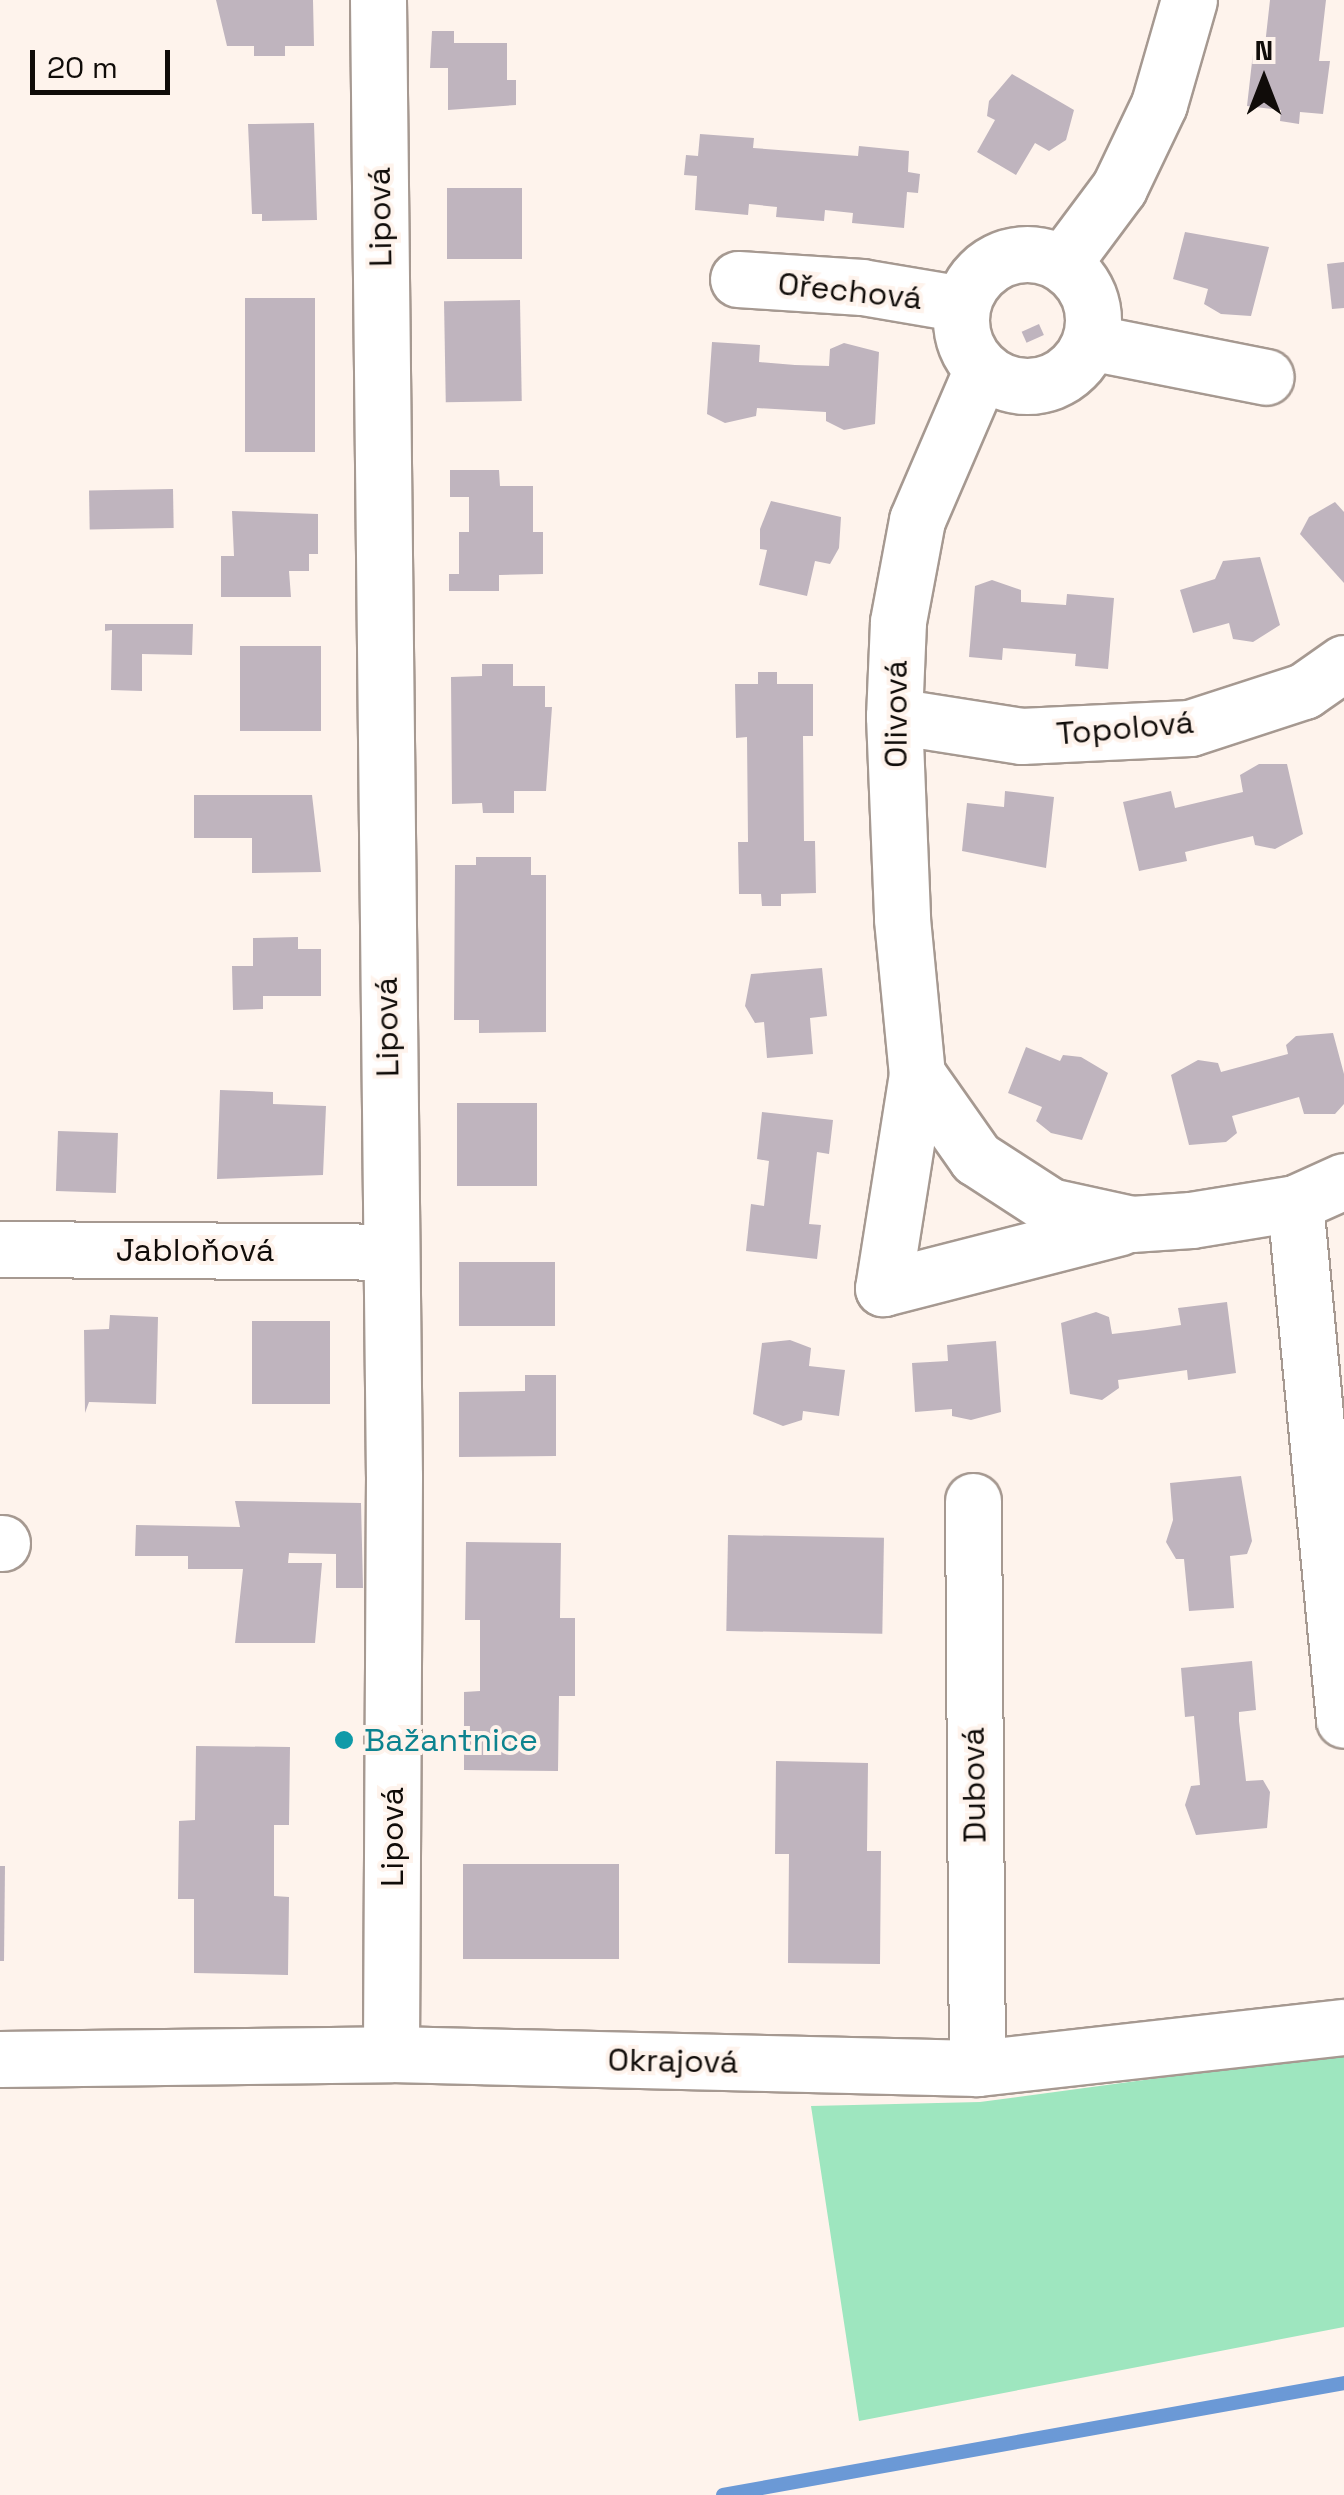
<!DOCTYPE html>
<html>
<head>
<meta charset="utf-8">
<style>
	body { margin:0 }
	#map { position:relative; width:1344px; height:2495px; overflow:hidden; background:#fef3ec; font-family:"Space Grotesk",sans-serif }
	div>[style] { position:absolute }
	.green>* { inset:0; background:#9ee6bf }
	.stream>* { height:14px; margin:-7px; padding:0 7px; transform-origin:7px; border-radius:7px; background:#6b99d6 }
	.building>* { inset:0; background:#bfb4be; transform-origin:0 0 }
	.roads { filter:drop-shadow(2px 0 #a69991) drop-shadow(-2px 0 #a69991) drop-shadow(0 2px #a69991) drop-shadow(0 -2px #a69991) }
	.minor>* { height:55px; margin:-27.5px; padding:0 27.5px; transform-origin:27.5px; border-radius:27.5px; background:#fff }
	.minor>.ring { margin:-27.5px; padding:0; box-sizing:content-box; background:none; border:55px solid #fff; border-radius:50% }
	.dots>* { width:28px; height:28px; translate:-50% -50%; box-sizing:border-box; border:5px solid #fef3ec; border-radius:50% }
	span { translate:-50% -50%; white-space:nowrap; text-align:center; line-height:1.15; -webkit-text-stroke:8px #fef3ec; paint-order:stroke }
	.street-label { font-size:32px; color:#100c09 }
	.culture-label { font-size:32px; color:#0d838f }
	.left { translate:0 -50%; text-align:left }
	.north { position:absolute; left:1214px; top:30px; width:100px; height:100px; -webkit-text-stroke:8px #fef3ec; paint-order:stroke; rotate:0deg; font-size:28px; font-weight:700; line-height:40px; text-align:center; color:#100c09 }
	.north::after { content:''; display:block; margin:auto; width:35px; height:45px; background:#100c09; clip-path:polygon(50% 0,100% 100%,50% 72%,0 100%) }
	.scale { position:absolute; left:30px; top:50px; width:140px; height:45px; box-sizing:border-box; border:5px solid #100c09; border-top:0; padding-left:12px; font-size:30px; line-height:35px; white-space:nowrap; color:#100c09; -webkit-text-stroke:8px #fef3ec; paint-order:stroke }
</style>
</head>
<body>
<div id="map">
	<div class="green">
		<div style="clip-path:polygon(1344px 2053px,1344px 2327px,859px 2421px,811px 2106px,980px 2102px)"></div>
	</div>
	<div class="stream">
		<div style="left:723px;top:2495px;width:631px;rotate:-10.22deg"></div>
	</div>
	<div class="building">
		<div style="clip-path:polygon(216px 0,313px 0,314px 46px,285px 46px,285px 56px,254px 56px,254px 46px,227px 46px)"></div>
		<div style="clip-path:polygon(1270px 0,1326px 0,1319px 61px,1330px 61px,1323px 114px,1300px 112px,1299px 124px,1280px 121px,1281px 110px,1247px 106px,1253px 53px,1264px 54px)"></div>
		<div style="clip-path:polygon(432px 31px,454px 31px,454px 43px,507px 43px,507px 80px,516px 80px,516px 105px,448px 110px,448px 68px,430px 68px)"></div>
		<div style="clip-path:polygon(1012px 74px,1074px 110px,1066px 140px,1049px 151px,1035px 143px,1016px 175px,977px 152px,995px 120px,987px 116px,989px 101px)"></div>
		<div style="clip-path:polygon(314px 123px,317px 220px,262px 221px,262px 214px,252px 214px,248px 124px)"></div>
		<div style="clip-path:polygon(700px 134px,754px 138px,753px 148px,858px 156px,859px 146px,909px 151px,908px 172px,920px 174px,918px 193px,907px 192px,904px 228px,852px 223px,853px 213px,825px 210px,824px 221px,776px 217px,777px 207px,749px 204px,748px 215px,695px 210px,697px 176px,684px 175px,686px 155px,698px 156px)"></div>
		<div style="left:447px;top:188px;width:75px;height:71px"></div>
		<div style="clip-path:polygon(1185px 232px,1269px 247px,1251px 316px,1221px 314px,1204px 304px,1208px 289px,1173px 279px)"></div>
		<div style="clip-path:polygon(1344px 262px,1344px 308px,1332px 309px,1327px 264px)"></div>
		<div style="left:245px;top:298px;width:70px;height:154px"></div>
		<div style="left:520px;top:300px;width:101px;height:76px;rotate:89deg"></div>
		<div style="left:1039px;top:324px;width:12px;height:19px;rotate:66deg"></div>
		<div style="clip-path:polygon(712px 342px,760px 345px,759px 362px,795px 365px,829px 366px,830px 349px,844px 343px,879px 352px,875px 424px,844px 430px,826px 421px,826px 412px,757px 408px,756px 416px,725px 423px,707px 414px)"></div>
		<div style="clip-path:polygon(450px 470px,499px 470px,500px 486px,533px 486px,533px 532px,543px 532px,543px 574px,499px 575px,499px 591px,449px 591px,449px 574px,459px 574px,459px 532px,469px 532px,469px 497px,450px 497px)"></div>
		<div style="left:173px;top:489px;width:39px;height:84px;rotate:89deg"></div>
		<div style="clip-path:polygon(771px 501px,841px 517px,839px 548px,830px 564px,815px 561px,807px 596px,759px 585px,767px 550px,760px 549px,760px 529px)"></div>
		<div style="clip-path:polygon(1335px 502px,1344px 512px,1344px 583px,1300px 534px,1309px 517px)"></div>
		<div style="clip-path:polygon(232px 511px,318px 514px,318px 554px,309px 554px,309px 571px,289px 571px,291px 597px,221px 597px,221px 556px,234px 556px)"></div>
		<div style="clip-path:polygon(1260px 557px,1280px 625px,1253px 642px,1233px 639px,1229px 623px,1193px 633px,1180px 590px,1215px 579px,1223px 561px)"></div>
		<div style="clip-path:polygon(992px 580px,1021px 590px,1021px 602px,1066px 605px,1067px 594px,1114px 598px,1108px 669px,1075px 666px,1076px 654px,1003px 648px,1002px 660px,969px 657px,975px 586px)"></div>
		<div style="clip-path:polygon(105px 624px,193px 624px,192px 655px,142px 654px,142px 691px,111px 690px,112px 630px,105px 631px)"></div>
		<div style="left:240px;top:646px;width:81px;height:85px"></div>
		<div style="clip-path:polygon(482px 664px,513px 664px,513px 686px,545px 686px,545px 707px,552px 707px,546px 791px,514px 791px,514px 813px,483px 813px,482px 803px,452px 804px,451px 677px,482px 676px)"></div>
		<div style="clip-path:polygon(758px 672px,777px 672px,777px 684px,813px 684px,813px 736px,803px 736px,804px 841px,815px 841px,816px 893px,781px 894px,781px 906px,762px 906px,761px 894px,739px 894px,738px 842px,748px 842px,747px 737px,736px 738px,735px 684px,758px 684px)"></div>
		<div style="clip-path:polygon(1259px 764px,1287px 764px,1303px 834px,1275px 849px,1255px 845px,1253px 836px,1185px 852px,1187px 861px,1139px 871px,1123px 802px,1171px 791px,1175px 808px,1243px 792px,1240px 775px)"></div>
		<div style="clip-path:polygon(1005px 791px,1054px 797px,1046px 868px,962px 851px,967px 803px,1004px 807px)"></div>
		<div style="clip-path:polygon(194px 795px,312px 795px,321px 872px,252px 873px,252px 838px,194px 838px)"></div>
		<div style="clip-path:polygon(476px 857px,531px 857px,531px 875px,546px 875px,546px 1032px,479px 1033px,479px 1020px,454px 1020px,455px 865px,476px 865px)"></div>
		<div style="clip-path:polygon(298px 937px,298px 949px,321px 949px,321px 996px,263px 996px,263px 1009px,233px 1010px,232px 966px,253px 966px,253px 938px)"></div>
		<div style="clip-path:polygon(822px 968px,827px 1016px,810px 1018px,813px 1054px,767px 1058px,764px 1022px,755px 1023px,745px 1006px,751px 974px)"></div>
		<div style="clip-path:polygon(1333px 1033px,1344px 1074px,1344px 1104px,1335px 1114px,1304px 1114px,1299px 1097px,1232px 1116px,1237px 1133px,1226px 1142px,1189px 1145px,1171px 1075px,1198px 1060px,1218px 1063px,1221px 1072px,1288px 1054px,1286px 1045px,1296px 1036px)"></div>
		<div style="clip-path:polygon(1026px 1047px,1060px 1061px,1063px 1055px,1081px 1057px,1108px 1073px,1082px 1140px,1051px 1133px,1036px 1121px,1042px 1107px,1008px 1093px)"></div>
		<div style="clip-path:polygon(220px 1090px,273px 1092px,273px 1104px,326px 1106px,323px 1175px,217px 1179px)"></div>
		<div style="left:537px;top:1103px;width:83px;height:80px;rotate:90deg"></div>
		<div style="clip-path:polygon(762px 1112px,833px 1120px,829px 1154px,817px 1152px,809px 1224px,821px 1225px,817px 1259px,746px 1251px,751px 1204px,764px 1206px,769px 1161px,757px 1159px)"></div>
		<div style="left:58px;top:1131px;width:60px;height:60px;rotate:2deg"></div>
		<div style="left:459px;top:1262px;width:96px;height:64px"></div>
		<div style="clip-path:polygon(1227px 1302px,1236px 1373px,1188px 1380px,1187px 1370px,1118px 1380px,1119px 1388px,1102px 1400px,1070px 1394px,1061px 1323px,1096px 1312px,1109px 1317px,1112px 1334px,1147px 1330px,1181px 1325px,1178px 1308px)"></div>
		<div style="clip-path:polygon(110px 1315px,158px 1317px,156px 1404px,89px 1402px,85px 1413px,84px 1330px,109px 1329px)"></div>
		<div style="left:252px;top:1321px;width:78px;height:83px"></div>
		<div style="clip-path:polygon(790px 1340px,811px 1348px,809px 1366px,845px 1370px,839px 1416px,803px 1411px,802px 1420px,783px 1426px,753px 1414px,762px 1343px)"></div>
		<div style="clip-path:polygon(996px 1341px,1001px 1412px,971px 1420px,952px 1416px,952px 1409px,915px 1412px,912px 1363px,948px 1361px,947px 1345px)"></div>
		<div style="clip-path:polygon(525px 1375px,556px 1375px,556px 1456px,459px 1457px,459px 1392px,525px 1391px)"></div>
		<div style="clip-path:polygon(1241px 1476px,1252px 1541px,1247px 1554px,1230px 1556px,1234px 1608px,1189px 1611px,1184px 1559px,1176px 1559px,1166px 1542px,1173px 1520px,1170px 1483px)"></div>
		<div style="clip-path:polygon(235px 1501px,361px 1503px,363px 1588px,336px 1588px,336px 1554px,289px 1553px,288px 1563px,322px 1563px,315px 1643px,235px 1643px,243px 1569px,188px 1569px,188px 1556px,135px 1556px,136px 1525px,240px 1527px)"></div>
		<div style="left:728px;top:1535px;width:156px;height:96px;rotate:1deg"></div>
		<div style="clip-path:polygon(466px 1542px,561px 1543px,560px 1618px,575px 1618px,575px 1696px,559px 1696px,558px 1771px,464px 1770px,464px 1692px,480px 1691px,480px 1620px,465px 1620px)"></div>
		<div style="clip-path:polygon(1252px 1661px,1256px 1710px,1239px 1712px,1239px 1721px,1246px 1781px,1263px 1780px,1270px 1792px,1267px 1828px,1196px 1835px,1185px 1805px,1191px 1786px,1200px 1785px,1197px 1751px,1194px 1716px,1185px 1717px,1181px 1668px)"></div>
		<div style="left:333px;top:1732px;width:22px;height:14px;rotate:3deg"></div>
		<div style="clip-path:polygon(196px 1746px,290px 1747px,289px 1825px,274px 1825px,274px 1896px,289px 1897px,288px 1975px,194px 1973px,194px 1899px,178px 1899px,179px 1821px,195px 1820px)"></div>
		<div style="clip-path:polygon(776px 1761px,868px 1763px,867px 1851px,881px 1851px,880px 1964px,788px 1963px,789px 1854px,775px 1854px)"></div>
		<div style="left:463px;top:1864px;width:156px;height:95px"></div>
		<div style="clip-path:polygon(0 1866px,5px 1866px,4px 1961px,0 1961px)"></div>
	</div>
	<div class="roads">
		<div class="minor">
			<div style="left:378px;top:0;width:1476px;rotate:89.38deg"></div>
			<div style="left:394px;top:1476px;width:578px;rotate:90.3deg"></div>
			<div class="ring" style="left:961px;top:254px;width:77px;height:77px"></div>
			<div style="left:1063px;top:263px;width:94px;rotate:-53.3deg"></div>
			<div style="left:1119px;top:188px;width:93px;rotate:-64.5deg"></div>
			<div style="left:1159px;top:104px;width:108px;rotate:-73.9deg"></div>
			<div style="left:738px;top:279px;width:124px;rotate:3.7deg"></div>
			<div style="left:862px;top:287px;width:101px;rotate:9.6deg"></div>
			<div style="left:1090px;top:342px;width:179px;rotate:11.2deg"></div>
			<div style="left:982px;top:369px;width:164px;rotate:113.3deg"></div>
			<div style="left:917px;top:520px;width:104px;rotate:100.6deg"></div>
			<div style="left:898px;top:622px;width:94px;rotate:92.4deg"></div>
			<div style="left:894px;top:716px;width:203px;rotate:87.7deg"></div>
			<div style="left:902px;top:919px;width:156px;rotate:84.5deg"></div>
			<div style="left:917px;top:1074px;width:103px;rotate:54.9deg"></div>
			<div style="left:976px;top:1158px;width:88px;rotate:33deg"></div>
			<div style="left:1050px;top:1206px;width:83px;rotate:12.5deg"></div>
			<div style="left:1131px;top:1224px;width:60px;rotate:-3.8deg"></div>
			<div style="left:1191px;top:1220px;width:105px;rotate:-9.3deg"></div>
			<div style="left:1295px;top:1203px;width:54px;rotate:-24.2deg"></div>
			<div style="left:894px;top:716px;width:129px;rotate:8.9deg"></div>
			<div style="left:1021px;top:736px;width:169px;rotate:-2.7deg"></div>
			<div style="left:1190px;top:728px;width:120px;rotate:-18deg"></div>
			<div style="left:1304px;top:691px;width:49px;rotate:-35deg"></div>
			<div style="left:917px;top:1074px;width:217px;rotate:99deg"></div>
			<div style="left:883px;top:1288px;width:245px;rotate:-14.4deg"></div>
			<div style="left:1295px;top:1203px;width:519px;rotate:84.59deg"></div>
			<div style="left:0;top:1249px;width:389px;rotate:0.4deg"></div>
			<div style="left:973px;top:1501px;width:567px;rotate:89.6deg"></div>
			<div style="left:0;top:1543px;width:2px"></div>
			<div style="left:0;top:2059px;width:391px;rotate:-0.7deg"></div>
			<div style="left:391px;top:2054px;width:586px;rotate:1.37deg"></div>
			<div style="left:977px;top:2068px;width:369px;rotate:-6.4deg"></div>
		</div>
	</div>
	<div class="dots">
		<div style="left:344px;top:1740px;background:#0f9aa8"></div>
	</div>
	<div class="street-label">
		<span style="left:380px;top:217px;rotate:-91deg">Lipová</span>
		<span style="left:850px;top:291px;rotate:6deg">Ořechová</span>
		<span style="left:896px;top:714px;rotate:-90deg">Olivová</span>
		<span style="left:1125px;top:728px;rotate:-5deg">Topolová</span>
		<span style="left:387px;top:1027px;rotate:-91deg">Lipová</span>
		<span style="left:195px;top:1250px">Jabloňová</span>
		<span style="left:974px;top:1785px;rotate:-91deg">Dubová</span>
		<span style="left:392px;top:1837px;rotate:-90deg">Lipová</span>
		<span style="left:673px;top:2061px;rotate:1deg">Okrajová</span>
	</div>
	<div class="culture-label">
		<span class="left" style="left:364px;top:1740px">Bažantnice</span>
	</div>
	<div class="north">N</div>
	<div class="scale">20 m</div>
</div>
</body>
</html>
